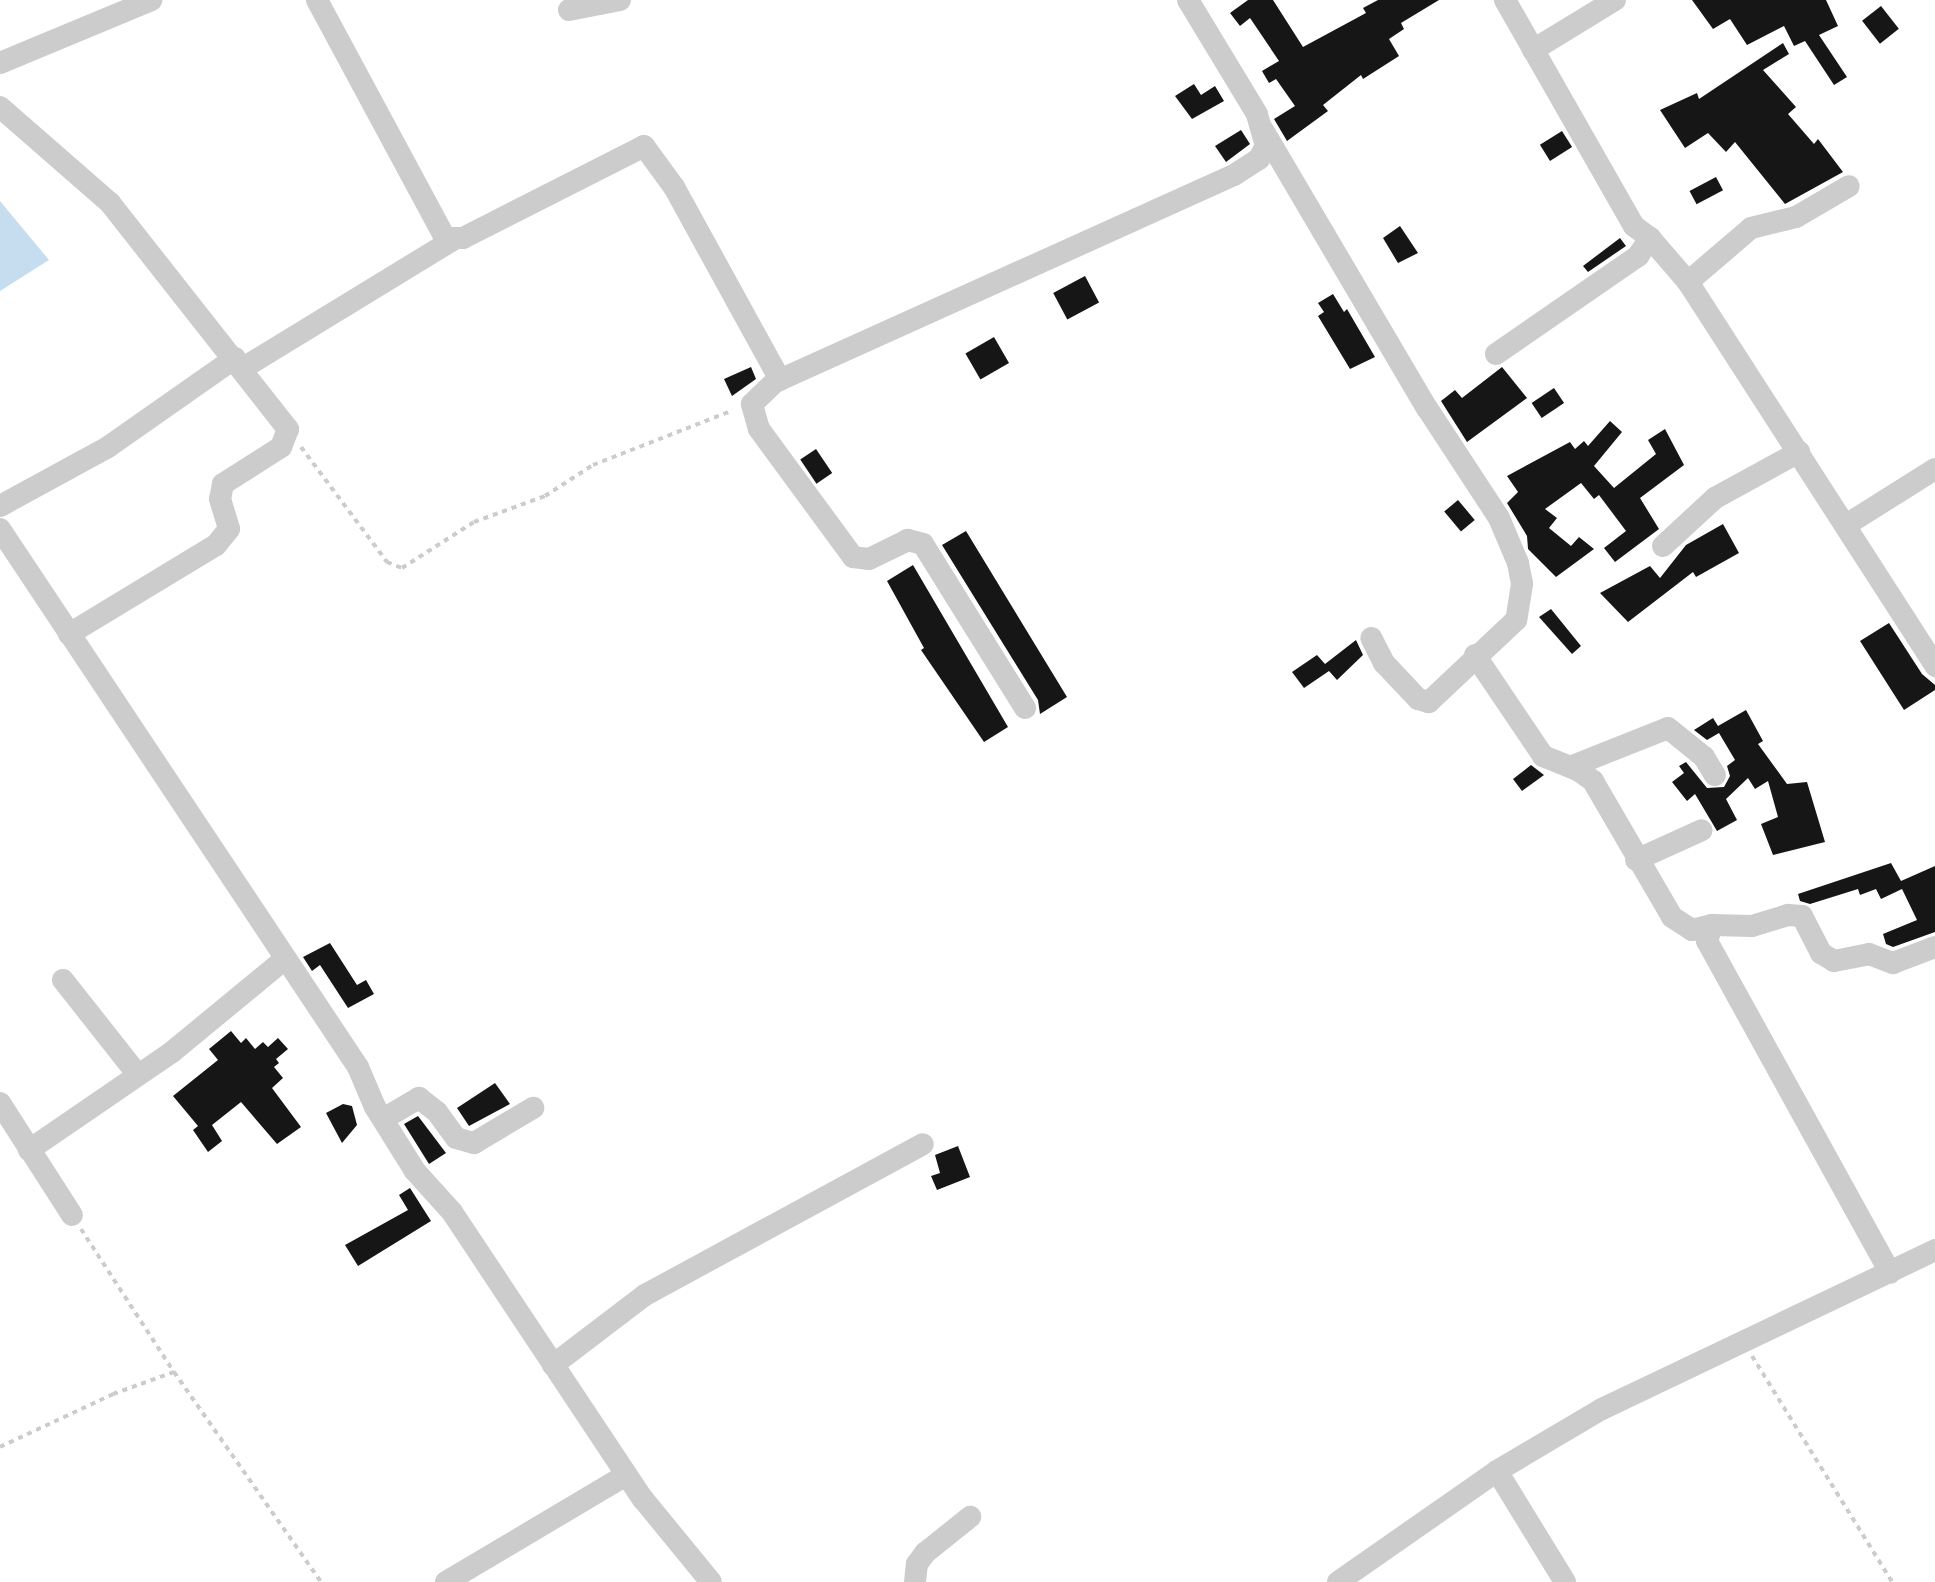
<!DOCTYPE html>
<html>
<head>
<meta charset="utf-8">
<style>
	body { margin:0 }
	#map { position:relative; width:1935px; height:1582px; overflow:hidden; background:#fff; font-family:Manrope,sans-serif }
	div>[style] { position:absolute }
	.water>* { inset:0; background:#c6ddef }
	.building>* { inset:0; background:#161616; transform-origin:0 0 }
	.path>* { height:4px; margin-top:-2px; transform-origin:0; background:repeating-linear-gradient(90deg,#ccc 0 5px,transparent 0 10px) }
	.minor>* { height:22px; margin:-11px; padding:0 11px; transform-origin:11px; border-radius:11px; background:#ccc }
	span { translate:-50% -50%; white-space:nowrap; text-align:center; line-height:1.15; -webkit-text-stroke:10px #fff; paint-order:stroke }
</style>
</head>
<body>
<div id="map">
	<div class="water">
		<div style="clip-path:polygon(0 201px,49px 260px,0 291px)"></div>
	</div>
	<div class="building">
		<div style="clip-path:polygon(1248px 0,1273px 0,1303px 47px,1366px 13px,1363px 8px,1378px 0,1439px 0,1401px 23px,1404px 29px,1389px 39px,1399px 56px,1363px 79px,1361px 75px,1323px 105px,1328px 111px,1287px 141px,1274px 119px,1295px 106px,1276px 79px,1269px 83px,1262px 71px,1279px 61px,1250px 18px,1240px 26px,1230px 13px)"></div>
		<div style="clip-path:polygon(1692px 0,1826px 0,1838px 26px,1819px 35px,1847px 77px,1834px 85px,1805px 41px,1794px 46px,1784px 26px,1747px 45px,1730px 19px,1713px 29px)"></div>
		<div style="left:1881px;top:6px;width:29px;height:24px;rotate:52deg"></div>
		<div style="clip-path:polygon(1783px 43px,1789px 54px,1763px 70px,1796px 107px,1788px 114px,1814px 144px,1818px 139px,1843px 172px,1785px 204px,1735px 142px,1726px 152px,1708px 133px,1685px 148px,1660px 110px,1697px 93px,1699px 99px)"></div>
		<div style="clip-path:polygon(1194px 84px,1201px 95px,1215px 86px,1224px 101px,1192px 119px,1175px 96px)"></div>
		<div style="clip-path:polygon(1241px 130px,1250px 144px,1226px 162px,1215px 146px)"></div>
		<div style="left:1562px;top:131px;width:19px;height:26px;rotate:58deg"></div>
		<div style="left:1716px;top:177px;width:15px;height:30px;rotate:62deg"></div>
		<div style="clip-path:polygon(1400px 226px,1418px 253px,1398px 263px,1383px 238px)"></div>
		<div style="clip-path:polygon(1620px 238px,1626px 246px,1588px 272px,1583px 266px)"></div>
		<div style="left:1085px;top:276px;width:30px;height:36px;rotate:62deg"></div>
		<div style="clip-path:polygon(1333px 294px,1344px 312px,1347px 309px,1375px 357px,1350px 369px,1318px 316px,1324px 312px,1318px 303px)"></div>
		<div style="left:994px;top:337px;width:30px;height:33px;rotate:60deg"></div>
		<div style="clip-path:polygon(751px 367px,756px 379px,732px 396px,724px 379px)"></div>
		<div style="clip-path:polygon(1502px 367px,1527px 398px,1467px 442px,1441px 401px,1455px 390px,1462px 398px)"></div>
		<div style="left:1554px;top:388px;width:18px;height:27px;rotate:56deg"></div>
		<div style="clip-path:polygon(1610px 421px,1622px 432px,1594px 466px,1614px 488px,1656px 454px,1648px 440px,1665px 429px,1684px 465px,1640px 498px,1659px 529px,1615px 562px,1604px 548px,1626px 531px,1599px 495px,1594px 499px,1581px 483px,1545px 509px,1557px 518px,1549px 528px,1571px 546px,1579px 537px,1594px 549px,1556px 577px,1528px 549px,1527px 536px,1507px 503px,1518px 492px,1507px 476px,1570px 442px,1575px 449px,1584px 441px,1588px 446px)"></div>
		<div style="left:816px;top:449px;width:29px;height:19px;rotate:56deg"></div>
		<div style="left:1458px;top:500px;width:26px;height:18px;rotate:50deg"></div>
		<div style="clip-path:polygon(1723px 524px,1739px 553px,1696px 577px,1693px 572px,1628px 622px,1600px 593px,1650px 566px,1660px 578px,1686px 545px)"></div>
		<div style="clip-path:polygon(966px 531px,1067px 697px,1040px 714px,1038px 700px,942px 545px)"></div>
		<div style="clip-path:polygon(913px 565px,1008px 727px,984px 742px,921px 650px,924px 648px,887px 581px)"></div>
		<div style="clip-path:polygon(1551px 609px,1581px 646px,1572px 654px,1539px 617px)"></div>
		<div style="clip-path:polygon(1889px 623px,1922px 674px,1935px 685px,1935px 690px,1904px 710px,1860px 641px)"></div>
		<div style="clip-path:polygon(1356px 640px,1363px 655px,1337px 680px,1329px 671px,1304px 688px,1292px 672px,1317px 655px,1325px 664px)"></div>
		<div style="clip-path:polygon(1746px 710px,1763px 741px,1758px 744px,1787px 784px,1807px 782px,1825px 842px,1773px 855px,1761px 824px,1778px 817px,1768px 781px,1755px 789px,1748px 778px,1726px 799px,1737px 820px,1717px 831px,1695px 794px,1687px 801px,1672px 782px,1684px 773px,1679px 766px,1686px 762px,1707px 788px,1724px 787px,1730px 776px,1727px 766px,1735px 760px,1719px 733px,1707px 740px,1694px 730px,1713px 718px,1718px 726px)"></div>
		<div style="clip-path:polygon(1531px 765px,1544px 775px,1522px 791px,1513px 779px)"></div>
		<div style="clip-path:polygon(1891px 863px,1901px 881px,1935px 866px,1935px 932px,1893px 947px,1886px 944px,1883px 934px,1917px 920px,1902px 889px,1881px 899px,1876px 889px,1860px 895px,1858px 889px,1810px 904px,1800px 901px,1798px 894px)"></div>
		<div style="clip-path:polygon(330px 943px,357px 985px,366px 980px,374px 994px,348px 1008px,320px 965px,312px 971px,303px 957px)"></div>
		<div style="clip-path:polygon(231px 1031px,241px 1043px,246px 1038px,255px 1049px,263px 1042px,268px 1047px,278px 1038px,288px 1049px,276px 1059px,279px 1063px,274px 1067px,283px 1078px,272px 1088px,301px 1127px,277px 1144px,241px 1102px,212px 1125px,222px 1141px,208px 1152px,193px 1130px,198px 1126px,173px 1096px,218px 1060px,209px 1049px)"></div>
		<div style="clip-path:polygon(495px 1083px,510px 1104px,469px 1126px,457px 1108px)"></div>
		<div style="clip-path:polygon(343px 1104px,352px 1106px,357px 1125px,342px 1143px,326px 1113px)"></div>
		<div style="clip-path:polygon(418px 1116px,446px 1153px,429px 1164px,404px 1124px)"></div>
		<div style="clip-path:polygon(958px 1146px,970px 1177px,937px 1190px,931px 1176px,940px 1173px,935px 1155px)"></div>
		<div style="clip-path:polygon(410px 1188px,431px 1221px,358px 1266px,345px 1245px,408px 1210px,399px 1195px)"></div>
	</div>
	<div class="path">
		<div style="left:301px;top:447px;width:144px;rotate:53.2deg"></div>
		<div style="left:387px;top:562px;width:16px;rotate:22deg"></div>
		<div style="left:402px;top:568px;width:85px;rotate:-32.6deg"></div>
		<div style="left:474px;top:522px;width:76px;rotate:-20.1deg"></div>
		<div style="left:545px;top:496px;width:57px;rotate:-32.9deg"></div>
		<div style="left:593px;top:465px;width:150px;rotate:-21.4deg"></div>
		<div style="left:81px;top:1229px;width:171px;rotate:57deg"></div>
		<div style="left:1752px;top:1356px;width:266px;rotate:58.2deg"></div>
		<div style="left:0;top:1447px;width:125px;rotate:-25.1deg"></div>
		<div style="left:113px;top:1394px;width:65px;rotate:-19.8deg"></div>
		<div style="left:174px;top:1372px;width:256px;rotate:55deg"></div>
	</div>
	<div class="minor">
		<div style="left:317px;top:0;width:270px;rotate:61.7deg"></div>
		<div style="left:445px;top:238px;width:18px"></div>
		<div style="left:463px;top:238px;width:203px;rotate:-26.9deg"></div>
		<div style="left:644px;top:146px;width:51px;rotate:53.8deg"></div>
		<div style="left:674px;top:187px;width:220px;rotate:61.2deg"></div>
		<div style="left:1505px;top:0;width:260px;rotate:60.3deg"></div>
		<div style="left:1634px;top:226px;width:20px;rotate:37deg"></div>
		<div style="left:1650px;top:238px;width:58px;rotate:49.2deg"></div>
		<div style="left:1688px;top:282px;width:457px;rotate:57.2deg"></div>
		<div style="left:569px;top:10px;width:52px;rotate:-11.1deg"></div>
		<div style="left:1533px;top:50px;width:96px;rotate:-31.4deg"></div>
		<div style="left:0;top:63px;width:164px;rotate:-22.6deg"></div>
		<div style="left:0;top:107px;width:146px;rotate:41.1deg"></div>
		<div style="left:110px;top:203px;width:288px;rotate:51.8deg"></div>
		<div style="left:288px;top:429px;width:19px;rotate:111deg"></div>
		<div style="left:281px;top:447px;width:69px;rotate:147.5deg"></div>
		<div style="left:223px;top:484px;width:15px;rotate:101deg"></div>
		<div style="left:220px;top:499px;width:31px;rotate:73deg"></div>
		<div style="left:229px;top:529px;width:21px;rotate:129deg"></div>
		<div style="left:216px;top:545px;width:172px;rotate:148.8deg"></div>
		<div style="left:1263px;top:130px;width:323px;rotate:59.5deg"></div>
		<div style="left:1427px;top:408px;width:131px;rotate:56.8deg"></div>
		<div style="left:1499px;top:518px;width:49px;rotate:67.1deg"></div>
		<div style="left:1518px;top:563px;width:21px;rotate:79deg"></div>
		<div style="left:1522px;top:584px;width:36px;rotate:99deg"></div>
		<div style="left:1516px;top:620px;width:120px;rotate:136.7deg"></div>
		<div style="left:1429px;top:702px;width:11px;rotate:-165deg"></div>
		<div style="left:1418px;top:699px;width:50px;rotate:-133.4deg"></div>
		<div style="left:1384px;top:663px;width:28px;rotate:-117deg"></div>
		<div style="left:1688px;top:282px;width:83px;rotate:-40.6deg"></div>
		<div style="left:1751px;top:228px;width:46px;rotate:-13.7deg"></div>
		<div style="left:1796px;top:217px;width:61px;rotate:-30.3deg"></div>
		<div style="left:1496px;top:354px;width:173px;rotate:-34.6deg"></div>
		<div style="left:1638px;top:256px;width:22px;rotate:-56deg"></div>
		<div style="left:243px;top:368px;width:246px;rotate:-31.4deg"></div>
		<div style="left:0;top:506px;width:123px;rotate:-28.6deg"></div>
		<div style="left:108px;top:447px;width:155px;rotate:-35deg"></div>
		<div style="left:1846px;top:525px;width:105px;rotate:-32.2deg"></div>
		<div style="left:0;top:529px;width:646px;rotate:56.36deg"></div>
		<div style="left:358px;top:1067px;width:43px;rotate:67deg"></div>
		<div style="left:375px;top:1107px;width:75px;rotate:58deg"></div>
		<div style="left:415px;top:1171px;width:55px;rotate:47.9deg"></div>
		<div style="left:452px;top:1212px;width:345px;rotate:56.4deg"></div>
		<div style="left:643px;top:1499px;width:107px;rotate:50.7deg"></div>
		<div style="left:1663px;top:546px;width:71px;rotate:-42.7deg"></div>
		<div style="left:1715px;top:498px;width:96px;rotate:-28.7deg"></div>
		<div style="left:1475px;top:655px;width:122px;rotate:56deg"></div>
		<div style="left:1543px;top:756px;width:38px;rotate:22deg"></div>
		<div style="left:1578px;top:770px;width:19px;rotate:36deg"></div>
		<div style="left:1593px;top:781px;width:157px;rotate:59.8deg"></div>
		<div style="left:1672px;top:917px;width:24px;rotate:33deg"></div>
		<div style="left:1692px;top:930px;width:21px;rotate:-14deg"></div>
		<div style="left:1712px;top:925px;width:17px;rotate:107deg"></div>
		<div style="left:1707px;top:941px;width:379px;rotate:61.1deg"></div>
		<div style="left:1025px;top:708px;width:193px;rotate:-121.9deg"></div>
		<div style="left:923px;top:544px;width:16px;rotate:-165deg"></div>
		<div style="left:908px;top:540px;width:43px;rotate:154deg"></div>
		<div style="left:869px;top:559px;width:16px;rotate:-173deg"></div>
		<div style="left:853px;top:557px;width:159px;rotate:-126.3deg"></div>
		<div style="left:759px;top:429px;width:26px;rotate:-106deg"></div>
		<div style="left:752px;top:404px;width:32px;rotate:-44deg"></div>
		<div style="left:775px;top:382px;width:504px;rotate:-24.27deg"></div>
		<div style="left:1234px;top:175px;width:30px;rotate:-33deg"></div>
		<div style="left:1259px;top:159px;width:15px;rotate:-62deg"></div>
		<div style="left:1266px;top:146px;width:33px;rotate:-106deg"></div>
		<div style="left:1257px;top:114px;width:133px;rotate:-121.2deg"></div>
		<div style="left:1570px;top:767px;width:105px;rotate:-21.7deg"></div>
		<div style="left:1668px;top:728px;width:46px;rotate:38.9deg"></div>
		<div style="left:1704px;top:757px;width:21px;rotate:59deg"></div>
		<div style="left:1636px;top:860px;width:72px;rotate:-24.4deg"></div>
		<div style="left:1712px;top:925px;width:40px;rotate:1.4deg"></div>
		<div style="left:1752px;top:926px;width:38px;rotate:-17deg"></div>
		<div style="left:1788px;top:915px;width:14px;rotate:4deg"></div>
		<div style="left:1802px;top:916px;width:42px;rotate:62.8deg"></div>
		<div style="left:1821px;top:953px;width:15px;rotate:32deg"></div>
		<div style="left:1834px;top:961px;width:36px;rotate:-11deg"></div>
		<div style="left:1869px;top:954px;width:26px;rotate:21deg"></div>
		<div style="left:1893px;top:963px;width:45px;rotate:-20.9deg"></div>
		<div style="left:63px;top:980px;width:121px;rotate:51.7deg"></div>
		<div style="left:0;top:1103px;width:133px;rotate:57.3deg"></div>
		<div style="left:383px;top:1119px;width:42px;rotate:-30.3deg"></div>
		<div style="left:419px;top:1098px;width:23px;rotate:38deg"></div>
		<div style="left:437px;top:1112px;width:32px;rotate:54deg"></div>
		<div style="left:456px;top:1138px;width:19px;rotate:16deg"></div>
		<div style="left:474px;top:1143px;width:69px;rotate:-30.7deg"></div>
		<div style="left:29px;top:1150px;width:173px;rotate:-34.4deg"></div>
		<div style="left:172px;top:1052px;width:146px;rotate:-39.5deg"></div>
		<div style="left:553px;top:1365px;width:116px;rotate:-37.3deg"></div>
		<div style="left:645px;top:1295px;width:316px;rotate:-28.5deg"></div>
		<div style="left:1497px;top:1471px;width:130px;rotate:58.5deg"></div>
		<div style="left:446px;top:1582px;width:209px;rotate:-30.7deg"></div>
		<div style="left:915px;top:1582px;width:18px;rotate:-84deg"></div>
		<div style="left:917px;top:1564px;width:14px;rotate:-54deg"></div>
		<div style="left:925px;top:1553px;width:58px;rotate:-38.7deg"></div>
		<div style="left:1338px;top:1582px;width:194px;rotate:-34.9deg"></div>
		<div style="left:1497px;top:1471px;width:122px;rotate:-30.6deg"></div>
		<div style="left:1602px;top:1409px;width:369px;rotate:-25.5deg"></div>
	</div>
</div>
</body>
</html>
